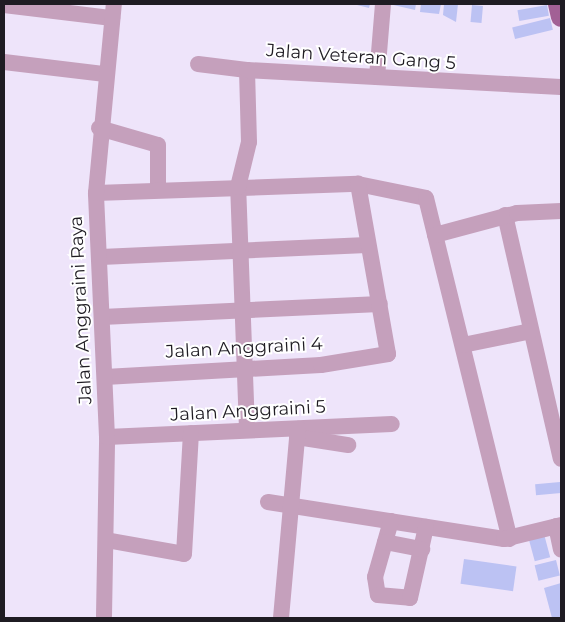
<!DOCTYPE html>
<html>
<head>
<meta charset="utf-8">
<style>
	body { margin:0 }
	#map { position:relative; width:565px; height:622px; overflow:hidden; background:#eee4fa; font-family:Montserrat,sans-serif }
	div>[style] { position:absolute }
	.building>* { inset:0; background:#bcc2f3; transform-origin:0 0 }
	.minor>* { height:16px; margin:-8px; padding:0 8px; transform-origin:8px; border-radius:8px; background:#c5a0bc }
	.major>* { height:20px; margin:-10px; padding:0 10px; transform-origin:10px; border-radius:10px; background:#a26095 }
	span { translate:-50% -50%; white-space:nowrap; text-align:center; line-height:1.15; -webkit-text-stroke:4px #fff; paint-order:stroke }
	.street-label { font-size:18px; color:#1f1c23 }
	.frame { position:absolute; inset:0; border:5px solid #1f1c23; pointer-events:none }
</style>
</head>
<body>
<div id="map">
	<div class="building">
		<div style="clip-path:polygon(353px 4px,370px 4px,369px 8px)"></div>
		<div style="clip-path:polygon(389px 4px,416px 4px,415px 10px)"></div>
		<div style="clip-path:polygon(421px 4px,441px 4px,439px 14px,420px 12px)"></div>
		<div style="clip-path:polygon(444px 4px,458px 4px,456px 22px,443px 15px)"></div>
		<div style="left:472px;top:5px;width:11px;height:17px;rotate:5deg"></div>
		<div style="left:547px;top:5px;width:11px;height:30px;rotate:80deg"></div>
		<div style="left:550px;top:18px;width:12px;height:39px;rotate:76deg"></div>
		<div style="left:560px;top:482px;width:11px;height:25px;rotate:85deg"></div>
		<div style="left:544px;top:534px;width:24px;height:16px;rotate:75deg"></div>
		<div style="left:464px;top:559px;width:53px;height:25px;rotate:8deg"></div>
		<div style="left:556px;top:560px;width:16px;height:22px;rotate:76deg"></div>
		<div style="clip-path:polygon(561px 583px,561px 618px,552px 618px,544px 588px)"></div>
	</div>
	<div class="minor">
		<div style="left:4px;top:5px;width:109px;rotate:6.9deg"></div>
		<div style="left:4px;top:62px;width:102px;rotate:6.8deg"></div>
		<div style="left:198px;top:64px;width:49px;rotate:7deg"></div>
		<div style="left:377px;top:77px;width:73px;rotate:-85.3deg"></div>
		<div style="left:99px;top:128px;width:61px;rotate:16.1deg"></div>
		<div style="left:158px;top:145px;width:45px;rotate:90deg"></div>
		<div style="left:96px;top:193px;width:262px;rotate:-2deg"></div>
		<div style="left:358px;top:184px;width:69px;rotate:11.6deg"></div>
		<div style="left:426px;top:198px;width:351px;rotate:76.2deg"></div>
		<div style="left:505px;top:215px;width:250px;rotate:77.1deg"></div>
		<div style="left:435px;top:235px;width:85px;rotate:-15deg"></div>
		<div style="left:517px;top:213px;width:44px;rotate:-2.6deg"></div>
		<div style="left:101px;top:257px;width:266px;rotate:-2.6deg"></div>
		<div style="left:102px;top:317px;width:278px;rotate:-2.7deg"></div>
		<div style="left:463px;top:345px;width:69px;rotate:-11.6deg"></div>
		<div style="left:105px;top:377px;width:216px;rotate:-3.2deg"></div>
		<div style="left:321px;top:365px;width:68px;rotate:-9.3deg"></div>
		<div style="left:388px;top:354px;width:173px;rotate:-100deg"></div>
		<div style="left:247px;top:429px;width:242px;rotate:-92.1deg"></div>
		<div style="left:238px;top:187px;width:46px;rotate:-76.3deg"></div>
		<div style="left:249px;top:142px;width:72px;rotate:-91.6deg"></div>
		<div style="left:247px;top:70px;width:314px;rotate:3.1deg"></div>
		<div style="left:107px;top:437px;width:285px;rotate:-2.6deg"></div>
		<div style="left:297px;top:437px;width:52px;rotate:8.9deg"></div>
		<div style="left:268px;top:502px;width:239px;rotate:8.9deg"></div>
		<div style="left:504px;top:539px;width:59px;rotate:-13.8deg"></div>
		<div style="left:391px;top:521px;width:58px;rotate:105.9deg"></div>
		<div style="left:375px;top:577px;width:18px;rotate:81deg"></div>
		<div style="left:378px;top:595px;width:32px;rotate:5deg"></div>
		<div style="left:410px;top:598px;width:73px;rotate:-77.3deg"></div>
		<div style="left:556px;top:526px;width:24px;rotate:78deg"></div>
		<div style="left:106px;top:540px;width:79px;rotate:10.2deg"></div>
		<div style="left:184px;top:554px;width:121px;rotate:-86.7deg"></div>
		<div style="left:385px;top:542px;width:38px;rotate:11deg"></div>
		<div style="left:104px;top:616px;width:179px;rotate:-89deg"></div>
		<div style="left:107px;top:437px;width:244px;rotate:-92.6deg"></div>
		<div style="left:96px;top:193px;width:190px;rotate:-84.6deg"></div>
		<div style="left:281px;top:618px;width:190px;rotate:-84.9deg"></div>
	</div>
	<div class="major">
		<div style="left:558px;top:4px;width:13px;rotate:77deg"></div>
	</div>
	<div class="street-label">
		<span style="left:361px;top:57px;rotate:4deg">Jalan Veteran Gang 5</span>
		<span style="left:81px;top:310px;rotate:-93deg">Jalan Anggraini Raya</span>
		<span style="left:244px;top:348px;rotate:-3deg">Jalan Anggraini 4</span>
		<span style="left:248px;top:411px;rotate:-3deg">Jalan Anggraini 5</span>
	</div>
	<div class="frame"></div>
</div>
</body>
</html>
